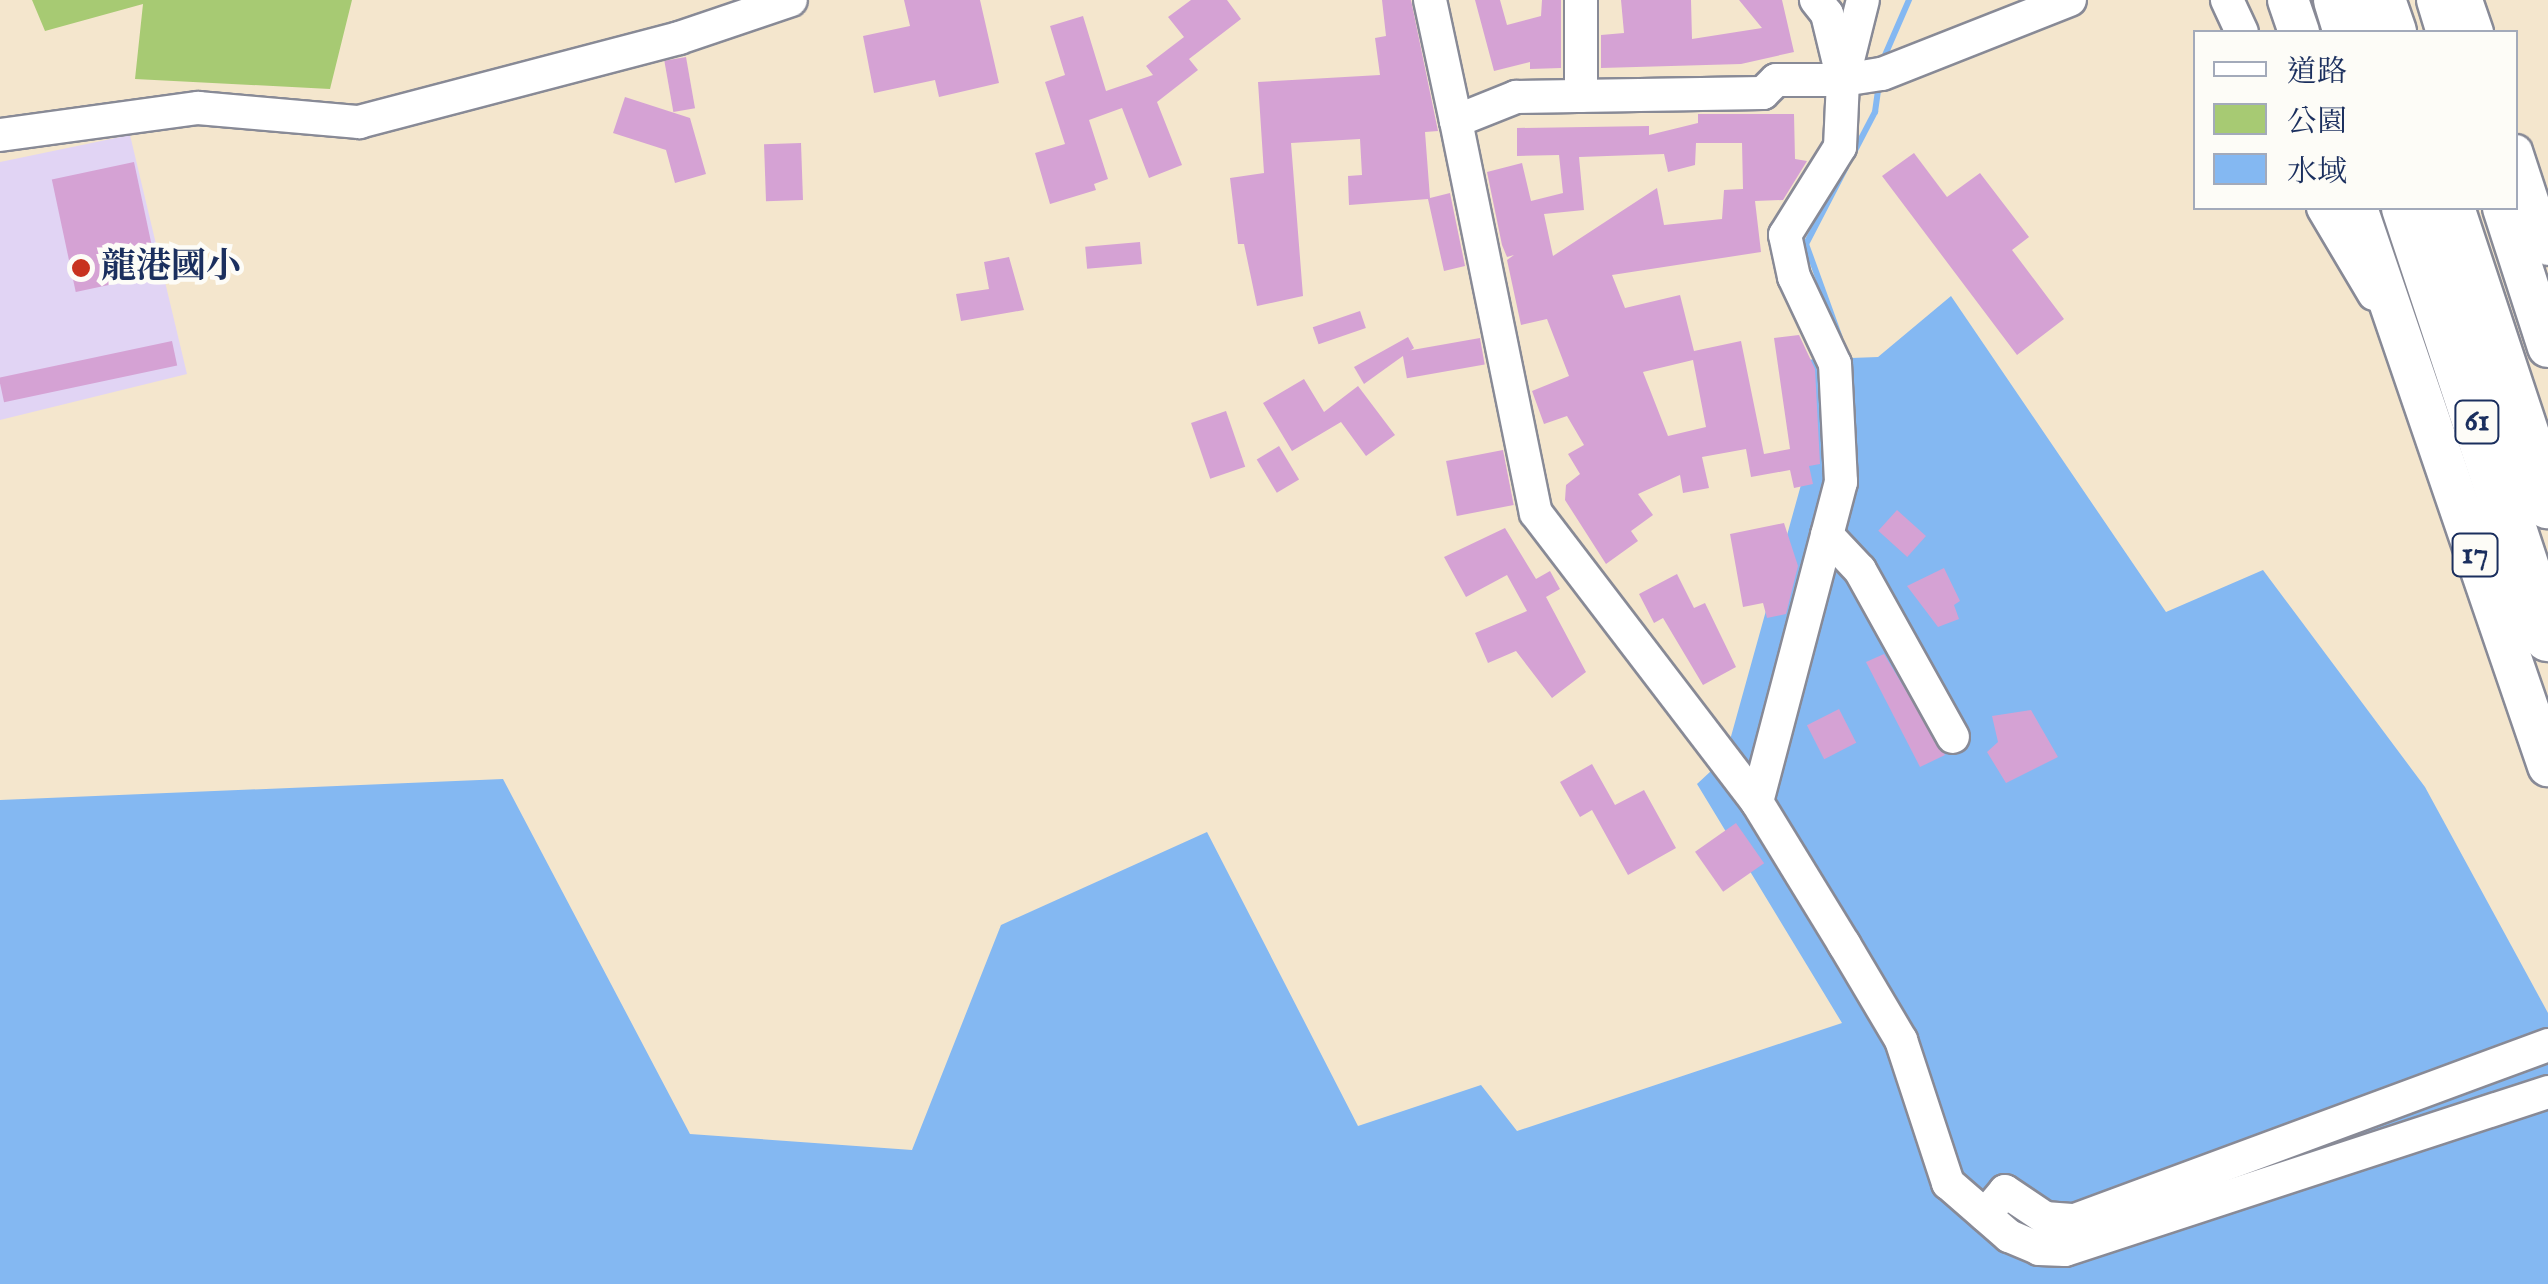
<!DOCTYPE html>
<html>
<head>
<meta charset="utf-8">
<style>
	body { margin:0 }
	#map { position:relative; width:2548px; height:1284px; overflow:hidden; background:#f4e6cd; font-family:"IM FELL English","Noto Serif TC",serif }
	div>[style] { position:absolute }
	.built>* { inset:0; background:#e1d4f4 }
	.green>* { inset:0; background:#a7ca73 }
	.water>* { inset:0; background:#84b8f2 }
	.stream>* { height:6px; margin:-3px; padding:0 3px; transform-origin:3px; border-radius:3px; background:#84b8f2 }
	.building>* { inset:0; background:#d5a2d4; transform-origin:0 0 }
	.roads { filter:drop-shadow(2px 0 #888a96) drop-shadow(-2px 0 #888a96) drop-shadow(0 2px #888a96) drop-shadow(0 -2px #888a96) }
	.minor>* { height:32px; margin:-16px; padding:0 16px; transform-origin:16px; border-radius:16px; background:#fff }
	.major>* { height:40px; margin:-20px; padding:0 20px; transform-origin:20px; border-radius:20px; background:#fff }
	.highway>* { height:48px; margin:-24px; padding:0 24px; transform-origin:24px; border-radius:24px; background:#fff }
	.dots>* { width:28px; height:28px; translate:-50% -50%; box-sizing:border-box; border:5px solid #fdfcf7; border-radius:50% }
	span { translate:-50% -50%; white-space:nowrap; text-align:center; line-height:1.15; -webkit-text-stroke:9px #fdfcf7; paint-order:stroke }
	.shield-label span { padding:2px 8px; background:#fdfcf7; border:2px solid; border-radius:8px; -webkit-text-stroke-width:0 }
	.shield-label { font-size:32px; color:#1b2f5e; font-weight:700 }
	.poi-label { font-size:35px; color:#1b2f5e; font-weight:700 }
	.left { translate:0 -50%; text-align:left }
	.legend { position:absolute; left:2193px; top:30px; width:325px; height:180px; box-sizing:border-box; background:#fdfcf7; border:2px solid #a3aaba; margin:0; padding:12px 18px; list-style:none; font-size:30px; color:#1b2f5e }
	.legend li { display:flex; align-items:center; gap:20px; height:50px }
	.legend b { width:50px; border:2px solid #a3aaba }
</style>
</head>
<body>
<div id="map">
	<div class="built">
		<div style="clip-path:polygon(130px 135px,187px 374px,0 420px,0 162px)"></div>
	</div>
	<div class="green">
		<div style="clip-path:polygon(32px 0,352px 0,330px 89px,135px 79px,143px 4px,45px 31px)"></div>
	</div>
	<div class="water">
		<div style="clip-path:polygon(1951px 296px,2166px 612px,2263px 570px,2425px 787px,2548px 1013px,2548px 1284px,0 1284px,0 800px,503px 779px,690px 1134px,912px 1150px,1001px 925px,1207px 832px,1358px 1126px,1481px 1085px,1517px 1131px,1842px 1023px,1697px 784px,1725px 758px,1804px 474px,1798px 360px,1878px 357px)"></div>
	</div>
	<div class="stream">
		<div style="left:1882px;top:62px;width:68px;rotate:-66.5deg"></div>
		<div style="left:1852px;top:156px;width:50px;rotate:-62.4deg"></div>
		<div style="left:1875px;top:112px;width:28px;rotate:-82deg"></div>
		<div style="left:1840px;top:338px;width:100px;rotate:-109.9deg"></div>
		<div style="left:1806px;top:244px;width:87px;rotate:-62.5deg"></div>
	</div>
	<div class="building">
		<div style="clip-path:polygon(904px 0,980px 0,999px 83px,939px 97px,935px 80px,874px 93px,863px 36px,910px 26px)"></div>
		<div style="clip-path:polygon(1191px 0,1227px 0,1241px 19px,1189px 59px,1198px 70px,1157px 102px,1182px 165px,1149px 178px,1122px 108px,1089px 120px,1108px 179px,1094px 184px,1096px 190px,1050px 204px,1035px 153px,1065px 144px,1045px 82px,1065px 75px,1050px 26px,1083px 16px,1106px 91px,1153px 75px,1146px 66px,1184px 37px,1168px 17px)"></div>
		<div style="clip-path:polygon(1382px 0,1411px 0,1438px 131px,1425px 132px,1430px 198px,1450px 193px,1465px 266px,1444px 271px,1428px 199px,1349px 205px,1348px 176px,1362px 175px,1360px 139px,1291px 143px,1303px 296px,1257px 306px,1244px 244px,1238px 244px,1230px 178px,1264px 173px,1258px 82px,1380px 75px,1375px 38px,1386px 36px)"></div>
		<div style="clip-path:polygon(1475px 0,1500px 0,1507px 25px,1541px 16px,1542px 0,1561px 0,1561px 68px,1530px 69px,1530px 62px,1494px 71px)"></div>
		<div style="clip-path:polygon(1621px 0,1691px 0,1692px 39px,1762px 28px,1739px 0,1782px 0,1794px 52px,1741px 64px,1601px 68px,1601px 35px,1624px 33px)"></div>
		<div style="left:686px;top:57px;width:52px;height:22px;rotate:80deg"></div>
		<div style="clip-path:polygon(625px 97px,690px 118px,706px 174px,675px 183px,666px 150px,613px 133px)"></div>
		<div style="clip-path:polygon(evenodd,1698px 114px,1794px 114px,1795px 159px,1807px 161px,1783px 200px,1755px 201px,1761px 252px,1612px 275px,1625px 308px,1680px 295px,1694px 351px,1741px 341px,1764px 454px,1790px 449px,1774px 338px,1799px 335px,1815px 369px,1820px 464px,1809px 466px,1813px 484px,1794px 488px,1790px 470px,1751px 477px,1746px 449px,1702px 457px,1709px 488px,1683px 493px,1680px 475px,1638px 494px,1653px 515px,1631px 531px,1638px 541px,1606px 564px,1565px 500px,1566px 485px,1580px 474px,1568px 454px,1584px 445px,1567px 416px,1544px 424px,1532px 391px,1569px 376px,1547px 319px,1521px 325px,1507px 260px,1514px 255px,1507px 257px,1502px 245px,1487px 172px,1522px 163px,1531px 201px,1563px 193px,1559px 155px,1517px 156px,1517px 128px,1649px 126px,1649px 135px,1698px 123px,1698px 114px,1696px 143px,1742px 143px,1743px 189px,1724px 190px,1722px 219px,1664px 225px,1657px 188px,1553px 256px,1544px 214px,1584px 210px,1579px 157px,1664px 154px,1668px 172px,1695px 165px,1696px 143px,1698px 114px,1693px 360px,1706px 427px,1668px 436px,1643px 372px,1693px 360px)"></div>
		<div style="left:801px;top:143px;width:57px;height:37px;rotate:88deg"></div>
		<div style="clip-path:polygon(1914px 153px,1947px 197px,1980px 173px,2029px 237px,2012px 250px,2064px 319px,2017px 355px,1882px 176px)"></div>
		<div style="left:134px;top:162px;width:115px;height:84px;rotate:78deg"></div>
		<div style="left:1140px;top:242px;width:22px;height:55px;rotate:85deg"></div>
		<div style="clip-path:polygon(1009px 257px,1024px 310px,961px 321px,956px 294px,989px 289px,984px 262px)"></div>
		<div style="left:1360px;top:311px;width:18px;height:50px;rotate:71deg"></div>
		<div style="clip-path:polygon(1408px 337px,1414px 348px,1364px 384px,1354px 367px)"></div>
		<div style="left:1480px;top:338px;width:27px;height:79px;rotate:80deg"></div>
		<div style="left:172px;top:341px;width:25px;height:177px;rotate:78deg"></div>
		<div style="clip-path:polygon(1304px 379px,1324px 412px,1358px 386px,1395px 435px,1366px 456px,1341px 422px,1292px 451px,1263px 403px)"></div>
		<div style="left:1226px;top:411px;width:59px;height:37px;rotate:71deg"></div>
		<div style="left:1279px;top:446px;width:39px;height:26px;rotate:59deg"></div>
		<div style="left:1503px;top:450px;width:56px;height:58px;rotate:79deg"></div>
		<div style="left:1897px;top:510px;width:39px;height:28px;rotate:42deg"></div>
		<div style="clip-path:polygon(1784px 523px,1798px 566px,1786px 614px,1767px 618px,1763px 603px,1743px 607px,1730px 534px)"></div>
		<div style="clip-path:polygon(1505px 528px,1536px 579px,1550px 571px,1560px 589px,1546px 597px,1586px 672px,1552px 698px,1516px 651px,1488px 663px,1475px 633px,1527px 611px,1507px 575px,1466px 597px,1444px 557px)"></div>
		<div style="clip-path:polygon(1944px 568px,1960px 601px,1954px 605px,1959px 619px,1938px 627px,1907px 586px)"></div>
		<div style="clip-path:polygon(1677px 574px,1694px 608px,1705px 603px,1736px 667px,1703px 685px,1663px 618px,1654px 623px,1639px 594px)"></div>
		<div style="clip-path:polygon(1884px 654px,1945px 755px,1920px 767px,1866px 662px)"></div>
		<div style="left:1839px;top:709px;width:38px;height:36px;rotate:63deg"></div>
		<div style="clip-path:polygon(2031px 710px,2058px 757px,2006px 783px,1987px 752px,1998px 742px,1992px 716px)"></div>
		<div style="clip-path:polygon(1592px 764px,1615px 805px,1644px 790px,1676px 848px,1628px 875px,1592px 810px,1580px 817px,1560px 782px)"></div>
		<div style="left:1736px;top:823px;width:49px;height:50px;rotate:55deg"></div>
	</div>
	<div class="roads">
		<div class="minor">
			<div style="left:1430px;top:0;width:124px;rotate:77.9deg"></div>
			<div style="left:1456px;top:121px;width:65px;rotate:-21.8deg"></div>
			<div style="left:1516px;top:97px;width:247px;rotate:-0.9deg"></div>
			<div style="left:1763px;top:93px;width:18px;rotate:-45deg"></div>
			<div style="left:1776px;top:80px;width:67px"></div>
			<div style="left:1843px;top:80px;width:82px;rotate:-76deg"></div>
			<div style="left:1581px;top:0;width:96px;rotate:90deg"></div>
			<div style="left:2227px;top:0;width:35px;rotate:65deg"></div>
			<div style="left:2466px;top:0;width:34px;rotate:71deg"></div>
			<div style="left:1843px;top:80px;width:39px;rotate:-9deg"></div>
			<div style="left:1882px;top:74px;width:202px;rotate:-21.5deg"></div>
			<div style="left:1456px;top:121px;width:400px;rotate:78.5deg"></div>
			<div style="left:1536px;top:513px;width:364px;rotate:52.6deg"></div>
			<div style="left:1757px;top:802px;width:167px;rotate:58.5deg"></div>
			<div style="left:1844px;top:944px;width:112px;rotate:59.3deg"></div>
			<div style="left:1901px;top:1040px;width:151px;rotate:71.8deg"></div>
			<div style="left:1948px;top:1183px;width:81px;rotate:41deg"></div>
			<div style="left:2009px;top:1236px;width:33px;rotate:23deg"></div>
			<div style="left:2039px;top:1249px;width:26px;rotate:2deg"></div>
			<div style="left:2065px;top:1250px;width:508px;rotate:-18.11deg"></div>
			<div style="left:0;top:135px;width:200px;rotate:-7.8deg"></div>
			<div style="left:198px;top:108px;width:162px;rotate:5deg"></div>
			<div style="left:359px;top:122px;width:331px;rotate:-14.7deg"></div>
			<div style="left:679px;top:38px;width:118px;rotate:-18.7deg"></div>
			<div style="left:2516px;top:151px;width:103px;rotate:71.9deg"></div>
			<div style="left:2323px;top:208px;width:100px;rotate:59.3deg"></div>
			<div style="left:1827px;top:535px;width:48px;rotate:46.7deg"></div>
			<div style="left:1860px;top:570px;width:191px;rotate:60.9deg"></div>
			<div style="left:1757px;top:802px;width:331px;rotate:-75.3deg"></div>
			<div style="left:1841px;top:482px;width:118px;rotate:-92.9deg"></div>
			<div style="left:1835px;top:364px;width:96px;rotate:-115.2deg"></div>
			<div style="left:1794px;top:277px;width:43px;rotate:-102.1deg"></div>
			<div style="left:1785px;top:235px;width:104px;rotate:-58deg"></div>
			<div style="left:1840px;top:147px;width:67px;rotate:-87.4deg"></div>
			<div style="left:1843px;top:80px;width:68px;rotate:-103.6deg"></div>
			<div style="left:1827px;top:14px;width:18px;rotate:-128deg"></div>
			<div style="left:1985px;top:1215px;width:31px;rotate:-50deg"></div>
			<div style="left:2005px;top:1191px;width:48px;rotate:34deg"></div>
			<div style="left:2045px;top:1218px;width:30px;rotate:4deg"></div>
			<div style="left:2075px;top:1220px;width:504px;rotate:-20.3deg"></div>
		</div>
		<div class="major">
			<div style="left:2288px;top:0;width:34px;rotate:71deg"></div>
			<div style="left:2437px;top:0;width:34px;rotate:73deg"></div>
			<div style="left:2357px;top:208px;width:590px;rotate:71.1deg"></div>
			<div style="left:2503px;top:208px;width:146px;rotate:72.1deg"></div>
		</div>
		<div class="highway">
			<div style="left:2338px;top:0;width:34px;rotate:73deg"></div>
			<div style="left:2381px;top:0;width:34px;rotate:71deg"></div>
			<div style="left:2406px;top:208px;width:452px;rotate:71.7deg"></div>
			<div style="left:2450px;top:208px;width:312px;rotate:71.7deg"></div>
		</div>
	</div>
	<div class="dots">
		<div style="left:81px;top:268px;background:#c8321e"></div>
	</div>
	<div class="shield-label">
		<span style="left:2477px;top:422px">61</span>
		<span style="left:2475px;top:555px">17</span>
	</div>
	<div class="poi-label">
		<span class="left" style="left:101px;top:268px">龍港國小</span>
	</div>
	<ul class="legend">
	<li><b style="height:12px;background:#fff"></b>道路</li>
	<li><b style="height:28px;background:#a7ca73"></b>公園</li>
	<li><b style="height:28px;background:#84b8f2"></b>水域</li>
	</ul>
</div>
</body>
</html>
